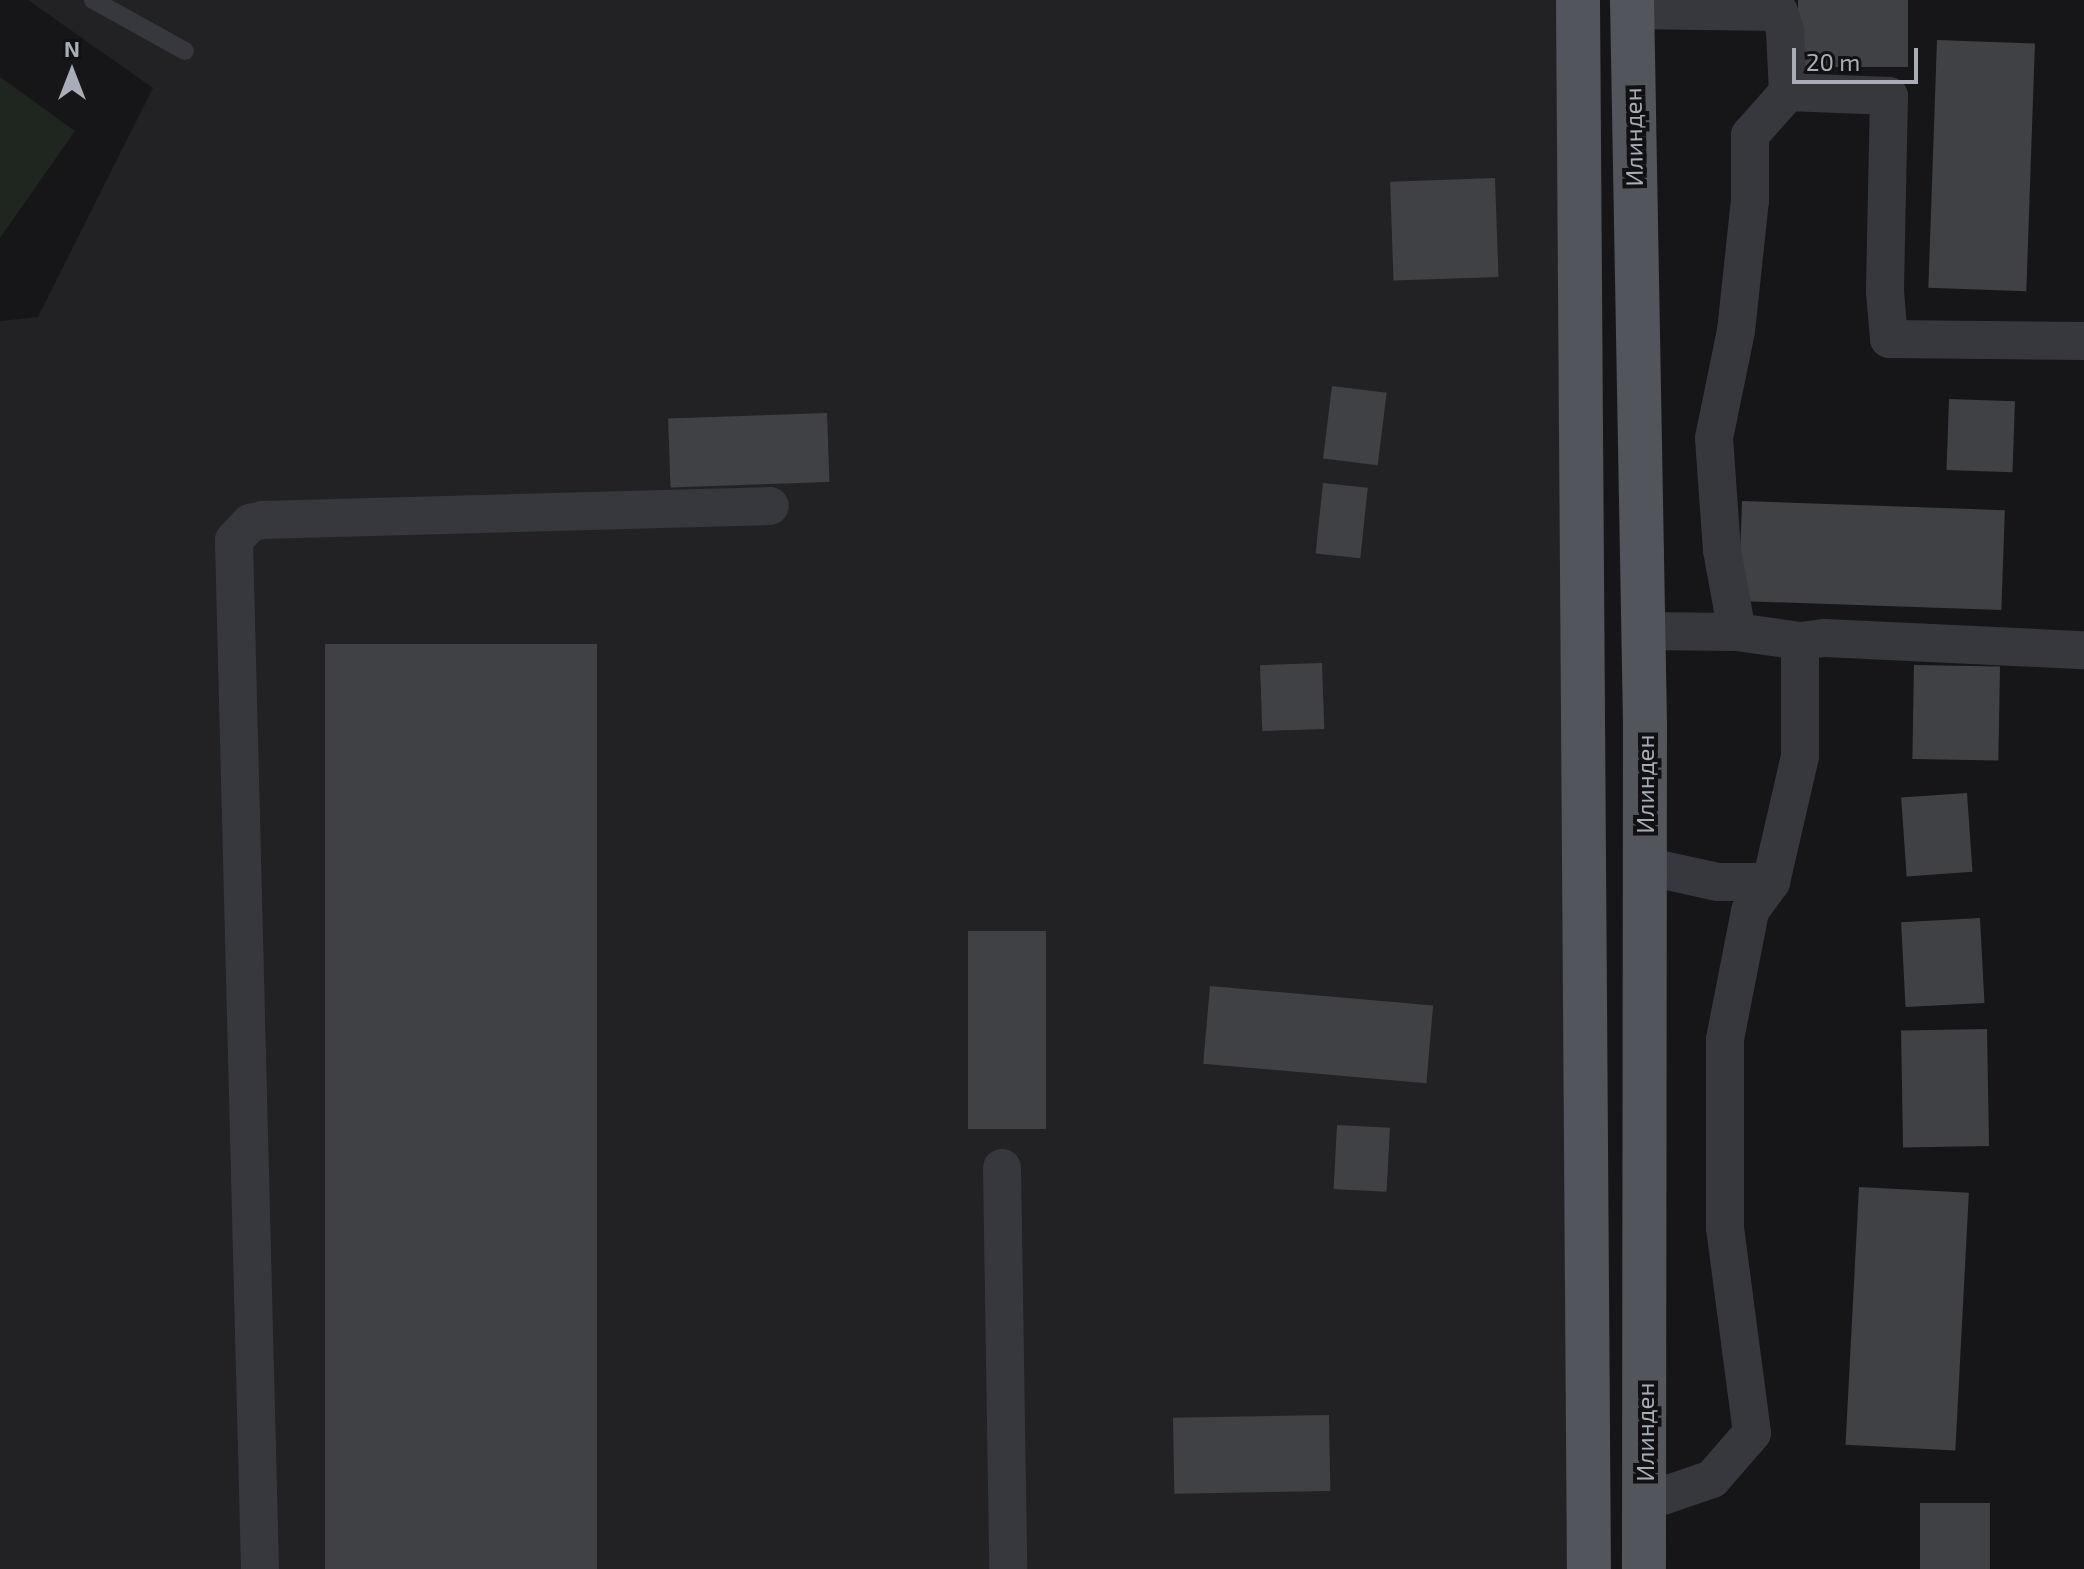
<!DOCTYPE html>
<html>
<head>
<meta charset="utf-8">
<style>
	body { margin:0 }
	#map { position:relative; width:2084px; height:1569px; overflow:hidden; background:#161618; font-family:"Exo 2",sans-serif }
	div>[style] { position:absolute }
	.built>* { inset:0; background:#222225 }
	.green>* { inset:0; background:#1e261f }
	.building>* { inset:0; background:#404145; transform-origin:0 0 }
	.service>* { height:18px; margin:-9px; padding:0 9px; transform-origin:9px; border-radius:9px; background:#37383d }
	.minor>* { height:38px; margin:-19px; padding:0 19px; transform-origin:19px; border-radius:19px; background:#37383d }
	.primary>* { height:44px; margin:-22px; padding:0 22px; transform-origin:22px; border-radius:22px; background:#53555c }
	span { translate:-50% -50%; white-space:nowrap; text-align:center; line-height:1.15; -webkit-text-stroke:8px #111113; paint-order:stroke }
	.street-label { font-size:24px; color:#a8adb8 }
	.north { position:absolute; left:32px; top:32px; width:80px; height:80px; -webkit-text-stroke:6px #111113; paint-order:stroke; rotate:0deg; font-size:22px; font-weight:700; line-height:32px; text-align:center; color:#a8adb8 }
	.north::after { content:''; display:block; margin:auto; width:28px; height:36px; background:#a8adb8; clip-path:polygon(50% 0,100% 100%,50% 72%,0 100%) }
	.scale { position:absolute; left:1792px; top:48px; width:126px; height:36px; box-sizing:border-box; border:4px solid #a8adb8; border-top:0; padding-left:10px; font-size:24px; line-height:28px; white-space:nowrap; color:#a8adb8; -webkit-text-stroke:6px #111113; paint-order:stroke }
</style>
</head>
<body>
<div id="map">
	<div class="built">
		<div style="clip-path:polygon(28px 0,1560px 0,1580px 1569px,0 1569px,0 321px,38px 317px,153px 88px)"></div>
	</div>
	<div class="green">
		<div style="clip-path:polygon(0 77px,75px 131px,0 238px)"></div>
	</div>
	<div class="building">
		<div style="left:1798px;top:0;width:110px;height:67px"></div>
		<div style="left:1937px;top:40px;width:98px;height:248px;rotate:2deg"></div>
		<div style="left:1495px;top:178px;width:99px;height:105px;rotate:88deg"></div>
		<div style="left:1332px;top:386px;width:55px;height:73px;rotate:7deg"></div>
		<div style="left:1949px;top:399px;width:66px;height:71px;rotate:2deg"></div>
		<div style="left:827px;top:413px;width:69px;height:159px;rotate:88deg"></div>
		<div style="left:1323px;top:483px;width:45px;height:71px;rotate:6deg"></div>
		<div style="left:1742px;top:501px;width:263px;height:100px;rotate:2deg"></div>
		<div style="left:597px;top:644px;width:925px;height:272px;rotate:90deg"></div>
		<div style="left:1322px;top:663px;width:66px;height:62px;rotate:88deg"></div>
		<div style="left:1914px;top:665px;width:86px;height:94px;rotate:1deg"></div>
		<div style="left:1967px;top:793px;width:79px;height:66px;rotate:86deg"></div>
		<div style="left:1980px;top:918px;width:85px;height:79px;rotate:87deg"></div>
		<div style="left:1046px;top:931px;width:198px;height:78px;rotate:90deg"></div>
		<div style="left:1210px;top:986px;width:224px;height:78px;rotate:5deg"></div>
		<div style="left:1987px;top:1029px;width:117px;height:86px;rotate:89deg"></div>
		<div style="left:1337px;top:1125px;width:53px;height:64px;rotate:3deg"></div>
		<div style="left:1859px;top:1187px;width:110px;height:258px;rotate:3deg"></div>
		<div style="left:1329px;top:1415px;width:76px;height:156px;rotate:89deg"></div>
		<div style="left:1920px;top:1503px;width:70px;height:66px"></div>
	</div>
	<div class="service">
		<div style="left:93px;top:0;width:105px;rotate:29deg"></div>
	</div>
	<div class="minor">
		<div style="left:1632px;top:10px;width:147px;rotate:0.8deg"></div>
		<div style="left:1779px;top:12px;width:20px;rotate:72deg"></div>
		<div style="left:1785px;top:31px;width:61px;rotate:87.2deg"></div>
		<div style="left:1643px;top:631px;width:94px;rotate:0.6deg"></div>
		<div style="left:1737px;top:632px;width:64px;rotate:8.1deg"></div>
		<div style="left:1737px;top:632px;width:83px;rotate:-100.4deg"></div>
		<div style="left:1722px;top:550px;width:112px;rotate:-94.1deg"></div>
		<div style="left:1714px;top:438px;width:109px;rotate:-78.4deg"></div>
		<div style="left:1736px;top:331px;width:131px;rotate:-83.9deg"></div>
		<div style="left:1750px;top:201px;width:66px;rotate:-90deg"></div>
		<div style="left:1750px;top:135px;width:57px;rotate:-48.5deg"></div>
		<div style="left:1788px;top:92px;width:101px;rotate:2.3deg"></div>
		<div style="left:1889px;top:96px;width:195px;rotate:91.2deg"></div>
		<div style="left:1885px;top:291px;width:48px;rotate:85.2deg"></div>
		<div style="left:1889px;top:339px;width:195px;rotate:0.6deg"></div>
		<div style="left:1645px;top:866px;width:75px;rotate:12.4deg"></div>
		<div style="left:1718px;top:882px;width:53px"></div>
		<div style="left:1002px;top:1168px;width:401px;rotate:89.1deg"></div>
		<div style="left:1645px;top:1502px;width:71px;rotate:-18.9deg"></div>
		<div style="left:1712px;top:1479px;width:61px;rotate:-49deg"></div>
		<div style="left:1752px;top:1433px;width:208px;rotate:-97.5deg"></div>
		<div style="left:1725px;top:1227px;width:188px;rotate:-90deg"></div>
		<div style="left:1725px;top:1039px;width:130px;rotate:-78.9deg"></div>
		<div style="left:1750px;top:911px;width:36px;rotate:-54deg"></div>
		<div style="left:1771px;top:882px;width:129px;rotate:-77deg"></div>
		<div style="left:1800px;top:756px;width:115px;rotate:-90deg"></div>
		<div style="left:1800px;top:641px;width:25px;rotate:-7deg"></div>
		<div style="left:1825px;top:638px;width:259px;rotate:2.7deg"></div>
		<div style="left:260px;top:1569px;width:1029px;rotate:-91.45deg"></div>
		<div style="left:234px;top:540px;width:23px;rotate:-47deg"></div>
		<div style="left:250px;top:523px;width:12px;rotate:-14deg"></div>
		<div style="left:262px;top:520px;width:508px;rotate:-1.58deg"></div>
	</div>
	<div class="primary">
		<div style="left:1578px;top:0;width:1569px;rotate:89.6deg"></div>
		<div style="left:1632px;top:0;width:724px;rotate:88.97deg"></div>
		<div style="left:1645px;top:724px;width:845px;rotate:90.07deg"></div>
	</div>
	<div class="street-label">
		<span style="left:1633px;top:137px;rotate:-91deg">Илинден</span>
		<span style="left:1645px;top:784px;rotate:-90deg">Илинден</span>
		<span style="left:1645px;top:1432px;rotate:-90deg">Илинден</span>
	</div>
	<div class="north">N</div>
	<div class="scale">20 m</div>
</div>
</body>
</html>
